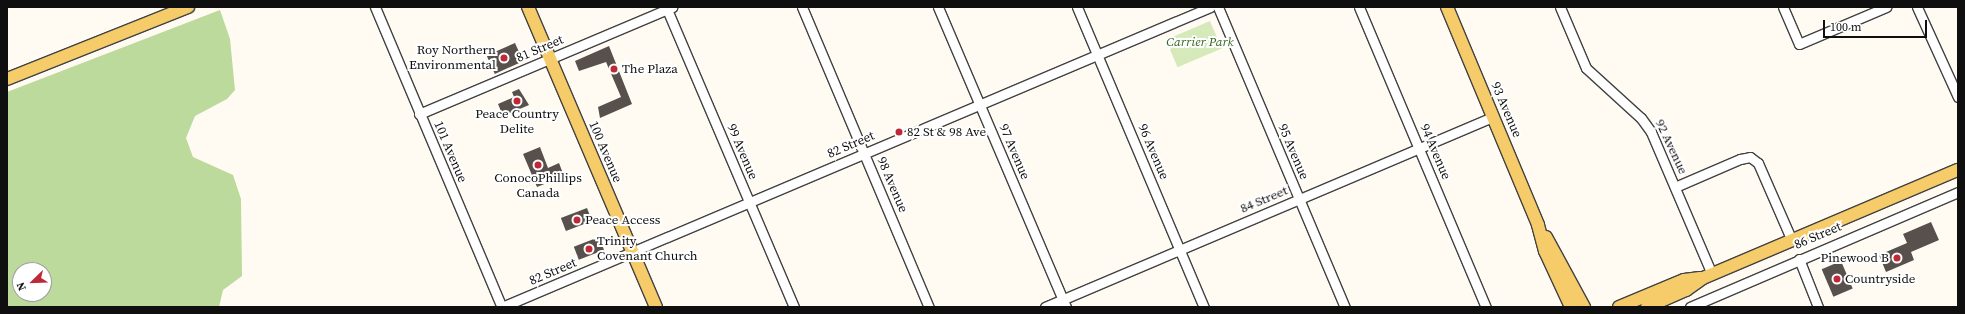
<!DOCTYPE html>
<html>
<head>
<meta charset="utf-8">
<style>
	body { margin:0 }
	#map { position:relative; width:1965px; height:314px; overflow:hidden; background:#fffbf2; font-family:"Source Serif 4",serif }
	div>[style] { position:absolute }
	.green>* { inset:0; background:#d6e9bb; transform-origin:0 0 }
	.forest>* { inset:0; background:#bbda9b }
	.building>* { inset:0; background:#58504c; transform-origin:0 0 }
	.roads { filter:drop-shadow(1px 0 #424242) drop-shadow(-1px 0 #424242) drop-shadow(0 1px #424242) drop-shadow(0 -1px #424242) }
	.minor>* { height:9px; margin:-4.5px; padding:0 4.5px; transform-origin:4.5px; border-radius:4.5px; background:#fff }
	.major>* { height:12px; margin:-6px; padding:0 6px; transform-origin:6px; border-radius:6px; background:#f6cc6a }
	.dots>* { width:11px; height:11px; translate:-50% -50%; box-sizing:border-box; border:2px solid #fff; border-radius:50% }
	span { translate:-50% -50%; white-space:nowrap; text-align:center; line-height:1.15; -webkit-text-stroke:4px #fff; paint-order:stroke }
	.park-label { font-size:13px; color:#336720; font-style:italic }
	.street-label { font-size:13px; color:#0f0f0f }
	.poi-label { font-size:13px; color:#0f0f0f }
	.right { translate:-100% -50%; text-align:right }
	.left { translate:0 -50%; text-align:left }
	.frame { position:absolute; inset:0; border:8px solid #0f0f0f; pointer-events:none }
	.north { position:absolute; left:12px; top:262px; width:40px; height:40px; box-sizing:border-box; background:#fff; border:1px solid #9f9f9f; border-radius:50%; rotate:247deg; font-size:11px; font-weight:700; line-height:16px; text-align:center; color:#0f0f0f }
	.north::after { content:''; display:block; margin:auto; width:14px; height:18px; background:#be2938; clip-path:polygon(50% 0,100% 100%,50% 72%,0 100%) }
	.scale { position:absolute; left:1823px; top:20px; width:104px; height:18px; box-sizing:border-box; border:2px solid #0f0f0f; border-top:0; padding-left:5px; font-size:12px; line-height:14px; white-space:nowrap; color:#0f0f0f; -webkit-text-stroke:3px #fff; paint-order:stroke }
</style>
</head>
<body>
<div id="map">
	<div class="green">
		<div style="left:1210px;top:21px;width:30px;height:48px;rotate:67deg"></div>
	</div>
	<div class="forest">
		<div style="clip-path:polygon(evenodd,220px 10px,230px 39px,235px 90px,227px 99px,195px 116px,186px 138px,193px 157px,233px 175px,241px 199px,242px 276px,223px 290px,219px 307px,7px 307px,7px 92px,220px 10px,20px 270px,44px 270px,44px 294px,20px 294px,20px 270px)"></div>
	</div>
	<div class="building">
		<div style="left:515px;top:43px;width:20px;height:31px;rotate:66deg"></div>
		<div style="clip-path:polygon(609px 46px,632px 104px,600px 118px,598px 107px,621px 97px,606px 62px,579px 71px,575px 61px)"></div>
		<div style="clip-path:polygon(519px 89px,529px 105px,503px 116px,498px 104px,514px 97px,512px 92px)"></div>
		<div style="clip-path:polygon(540px 147px,548px 168px,559px 163px,564px 176px,537px 187px,523px 154px)"></div>
		<div style="left:587px;top:208px;width:14px;height:28px;rotate:69deg"></div>
		<div style="clip-path:polygon(1931px 222px,1939px 240px,1911px 252px,1914px 260px,1886px 272px,1879px 255px,1907px 243px,1903px 234px)"></div>
		<div style="left:599px;top:237px;width:14px;height:27px;rotate:69deg"></div>
		<div style="left:1841px;top:261px;width:30px;height:21px;rotate:67deg"></div>
	</div>
	<div class="roads">
		<div class="minor">
			<div style="left:375px;top:7px;width:326px;rotate:67.1deg"></div>
			<div style="left:666px;top:7px;width:326px;rotate:66.9deg"></div>
			<div style="left:802px;top:7px;width:326px;rotate:67.1deg"></div>
			<div style="left:938px;top:7px;width:326px;rotate:66.9deg"></div>
			<div style="left:1077px;top:7px;width:326px;rotate:67.1deg"></div>
			<div style="left:1218px;top:7px;width:326px;rotate:67.1deg"></div>
			<div style="left:1359px;top:7px;width:326px;rotate:67.1deg"></div>
			<div style="left:1560px;top:7px;width:66px;rotate:66.9deg"></div>
			<div style="left:1586px;top:68px;width:74px;rotate:42.3deg"></div>
			<div style="left:1641px;top:118px;width:17px;rotate:54deg"></div>
			<div style="left:1651px;top:132px;width:155px;rotate:66.8deg"></div>
			<div style="left:1783px;top:7px;width:40px;rotate:66.6deg"></div>
			<div style="left:1799px;top:44px;width:95px;rotate:-23deg"></div>
			<div style="left:1917px;top:7px;width:99px;rotate:65.5deg"></div>
			<div style="left:419px;top:114px;width:275px;rotate:-22.9deg"></div>
			<div style="left:1675px;top:187px;width:71px;rotate:-23.3deg"></div>
			<div style="left:1740px;top:159px;width:10px;rotate:-11deg"></div>
			<div style="left:1750px;top:157px;width:10px;rotate:37deg"></div>
			<div style="left:1758px;top:163px;width:85px;rotate:66.4deg"></div>
			<div style="left:1799px;top:259px;width:52px;rotate:68.4deg"></div>
			<div style="left:502px;top:307px;width:769px;rotate:-22.96deg"></div>
			<div style="left:1045px;top:307px;width:487px;rotate:-23deg"></div>
			<div style="left:1690px;top:307px;width:292px;rotate:-23.2deg"></div>
		</div>
		<div class="major">
			<div style="left:528px;top:7px;width:326px;rotate:66.9deg"></div>
			<div style="left:1447px;top:7px;width:236px;rotate:67.3deg"></div>
			<div style="left:1538px;top:225px;width:27px;rotate:75deg"></div>
			<div style="left:1545px;top:251px;width:62px;rotate:65.1deg"></div>
			<div style="left:7px;top:79px;width:195px;rotate:-21.7deg"></div>
			<div style="left:1546px;top:237px;width:80px;rotate:61.5deg"></div>
			<div style="left:1619px;top:307px;width:70px;rotate:-22.6deg"></div>
			<div style="left:1684px;top:280px;width:16px;rotate:-7deg"></div>
			<div style="left:1647px;top:307px;width:43px;rotate:-23.6deg"></div>
			<div style="left:1686px;top:290px;width:21px;rotate:-35deg"></div>
			<div style="left:1703px;top:278px;width:277px;rotate:-23deg"></div>
		</div>
	</div>
	<div class="dots">
		<div style="left:504px;top:58px;background:#be2938"></div>
		<div style="left:614px;top:69px;background:#be2938"></div>
		<div style="left:517px;top:101px;background:#be2938"></div>
		<div style="left:899px;top:132px;background:#be2938"></div>
		<div style="left:538px;top:165px;background:#be2938"></div>
		<div style="left:577px;top:220px;background:#be2938"></div>
		<div style="left:589px;top:249px;background:#be2938"></div>
		<div style="left:1897px;top:258px;background:#be2938"></div>
		<div style="left:1837px;top:279px;background:#be2938"></div>
	</div>
	<div class="park-label">
		<span style="left:1200px;top:42px">Carrier Park</span>
	</div>
	<div class="street-label">
		<span style="left:540px;top:49px;rotate:-23deg">81 Street</span>
		<span style="left:1506px;top:110px;rotate:67deg">93 Avenue</span>
		<span style="left:851px;top:145px;rotate:-23deg">82 Street</span>
		<span style="left:1671px;top:147px;rotate:65deg">92 Avenue</span>
		<span style="left:450px;top:152px;rotate:67deg">101 Avenue</span>
		<span style="left:605px;top:152px;rotate:67deg">100 Avenue</span>
		<span style="left:742px;top:152px;rotate:67deg">99 Avenue</span>
		<span style="left:1014px;top:152px;rotate:67deg">97 Avenue</span>
		<span style="left:1153px;top:152px;rotate:67deg">96 Avenue</span>
		<span style="left:1293px;top:152px;rotate:67deg">95 Avenue</span>
		<span style="left:1435px;top:152px;rotate:67deg">94 Avenue</span>
		<span style="left:892px;top:185px;rotate:67deg">98 Avenue</span>
		<span style="left:1264px;top:200px;rotate:-23deg">84 Street</span>
		<span style="left:1818px;top:236px;rotate:-23deg">86 Street</span>
		<span style="left:553px;top:272px;rotate:-23deg">82 Street</span>
	</div>
	<div class="poi-label">
		<span class="right" style="left:496px;top:58px">Roy Northern<br>Environmental</span>
		<span class="left" style="left:622px;top:69px">The Plaza</span>
		<span style="left:517px;top:122px">Peace Country<br>Delite</span>
		<span class="left" style="left:907px;top:132px">82 St &amp; 98 Ave</span>
		<span style="left:538px;top:186px">ConocoPhillips<br>Canada</span>
		<span class="left" style="left:585px;top:220px">Peace Access</span>
		<span class="left" style="left:597px;top:249px">Trinity<br>Covenant Church</span>
		<span class="right" style="left:1889px;top:258px">Pinewood B</span>
		<span class="left" style="left:1845px;top:279px">Countryside</span>
	</div>
	<div class="frame"></div>
	<div class="north">N</div>
	<div class="scale">100 m</div>
</div>
</body>
</html>
